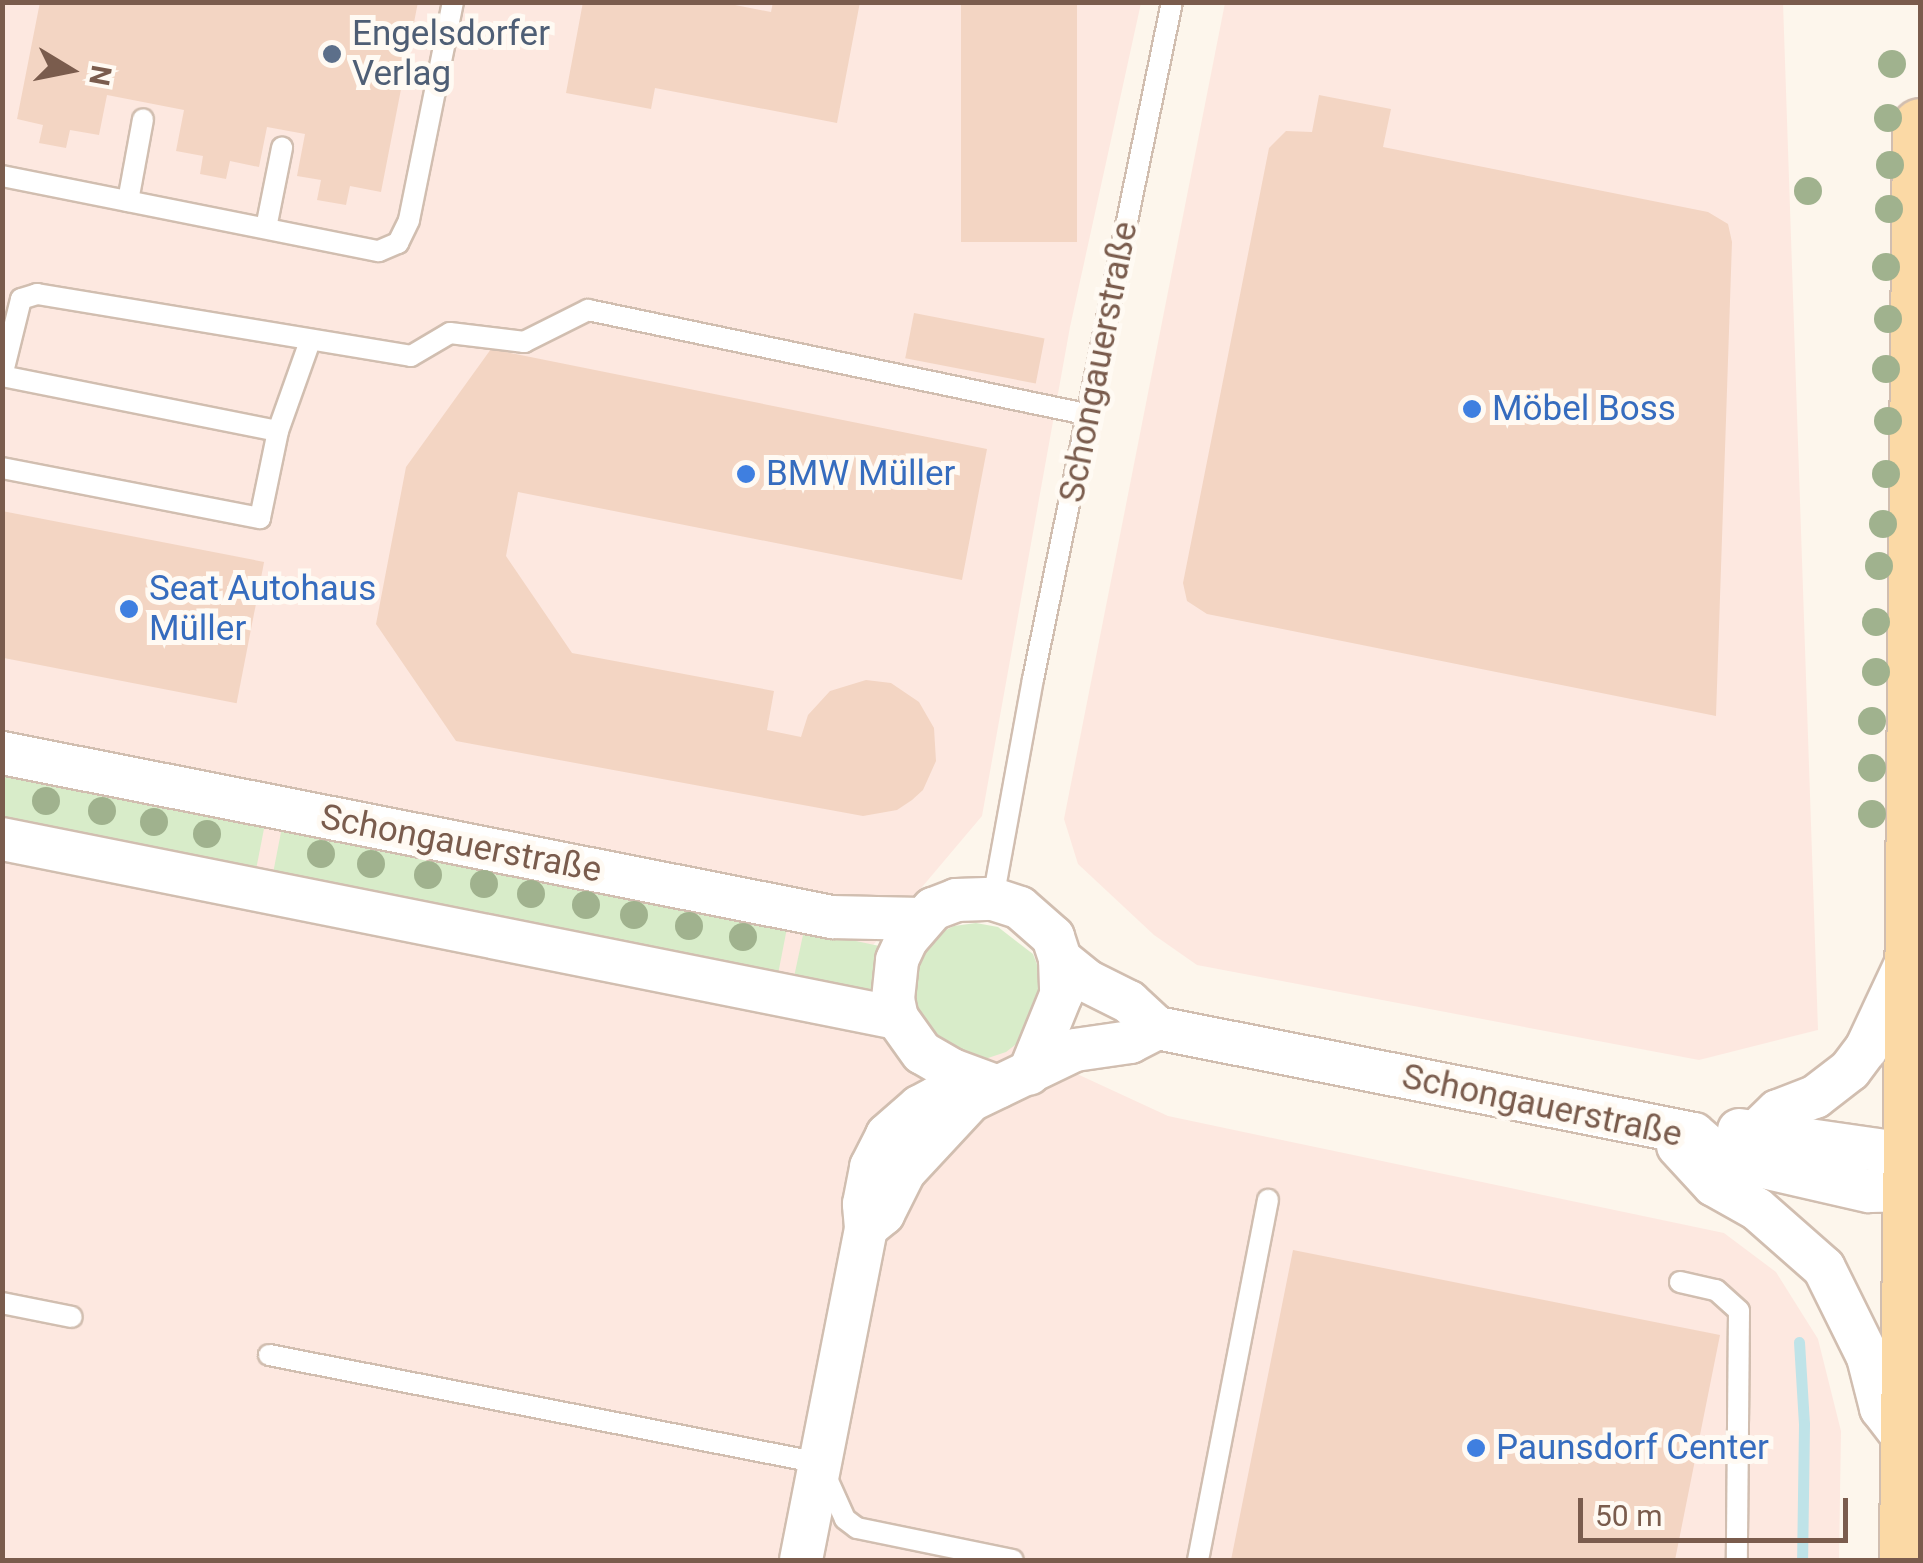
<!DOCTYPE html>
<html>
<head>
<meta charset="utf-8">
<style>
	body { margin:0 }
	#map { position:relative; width:1923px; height:1563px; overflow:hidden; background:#fdf6ec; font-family:Roboto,sans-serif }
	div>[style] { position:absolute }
	.commercial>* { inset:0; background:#fde8e0 }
	.green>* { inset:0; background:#d8ecc9; transform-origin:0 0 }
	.stream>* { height:11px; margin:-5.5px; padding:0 5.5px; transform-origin:5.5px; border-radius:5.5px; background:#bfe3e8 }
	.building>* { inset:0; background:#f3d5c3; transform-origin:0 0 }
	.roads { filter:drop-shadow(2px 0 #d1beb0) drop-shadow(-2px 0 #d1beb0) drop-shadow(0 2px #d1beb0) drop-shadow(0 -2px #d1beb0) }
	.service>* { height:20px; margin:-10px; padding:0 10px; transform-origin:10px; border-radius:10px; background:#fff }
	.minor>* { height:42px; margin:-21px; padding:0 21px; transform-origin:21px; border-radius:21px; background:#fff }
	.primary>* { height:55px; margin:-27.5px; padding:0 27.5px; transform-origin:27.5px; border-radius:27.5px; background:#fbd9a5 }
	.trees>* { width:28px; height:28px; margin:-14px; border-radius:50%; background:#a0b28e }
	.dots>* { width:28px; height:28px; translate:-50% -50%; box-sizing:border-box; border:5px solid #fffaf3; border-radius:50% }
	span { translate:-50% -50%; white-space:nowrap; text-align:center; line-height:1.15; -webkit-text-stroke:10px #fffaf3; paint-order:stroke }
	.service-label { font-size:35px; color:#4e5e75 }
	.left { translate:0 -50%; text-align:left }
	.street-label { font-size:35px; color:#7a5c4d }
	.shop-label { font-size:35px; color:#366cbe }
	.frame { position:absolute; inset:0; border:5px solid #7a5c4d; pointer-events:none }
	.north { position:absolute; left:20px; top:20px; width:100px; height:100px; -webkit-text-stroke:8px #fffaf3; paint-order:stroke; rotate:100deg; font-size:28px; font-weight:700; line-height:40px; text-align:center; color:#7a5c4d }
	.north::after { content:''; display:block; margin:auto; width:35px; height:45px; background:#7a5c4d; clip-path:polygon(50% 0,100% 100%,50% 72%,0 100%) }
	.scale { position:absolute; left:1578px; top:1498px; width:270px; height:45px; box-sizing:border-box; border:5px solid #7a5c4d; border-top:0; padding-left:12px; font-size:30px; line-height:35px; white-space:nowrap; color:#7a5c4d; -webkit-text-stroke:8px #fffaf3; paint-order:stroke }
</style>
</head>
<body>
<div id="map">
	<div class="commercial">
		<div style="clip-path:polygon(3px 3px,1141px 3px,1070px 327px,982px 816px,852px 970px,1168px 1116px,1724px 1233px,1776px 1272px,1818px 1339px,1841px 1431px,1839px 1560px,3px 1560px)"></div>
		<div style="clip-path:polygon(1225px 3px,1783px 3px,1818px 1030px,1699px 1060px,1197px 965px,1154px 935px,1078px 864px,1064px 819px)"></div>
	</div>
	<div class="green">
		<div style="left:2px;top:772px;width:268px;height:56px;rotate:11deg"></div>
		<div style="left:282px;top:827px;width:515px;height:55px;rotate:11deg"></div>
		<div style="clip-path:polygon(976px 923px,998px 927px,1033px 954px,1041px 975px,1043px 997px,1024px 1038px,1006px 1052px,985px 1059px,962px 1059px,911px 1017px,909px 972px,934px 936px,954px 926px)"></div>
		<div style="left:804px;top:930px;width:88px;height:55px;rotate:12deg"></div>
	</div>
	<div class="stream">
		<div style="left:1799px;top:1342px;width:82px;rotate:86.5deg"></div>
		<div style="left:1804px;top:1424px;width:136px;rotate:90.8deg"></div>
	</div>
	<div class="building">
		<div style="clip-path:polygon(40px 2px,418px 2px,381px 192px,350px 186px,346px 205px,317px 200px,321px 180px,297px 176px,305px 134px,267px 127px,259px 167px,230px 161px,226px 179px,200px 174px,203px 156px,176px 151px,184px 110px,107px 95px,99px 135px,70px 130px,66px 148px,39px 143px,43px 125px,17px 119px)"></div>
		<div style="clip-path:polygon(583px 2px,720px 2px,771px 12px,773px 2px,860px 2px,837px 123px,655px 88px,651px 109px,566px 93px)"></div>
		<div style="left:961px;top:2px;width:116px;height:240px"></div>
		<div style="clip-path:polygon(1319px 95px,1391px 109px,1383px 147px,1708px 212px,1728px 224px,1732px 242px,1716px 716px,1207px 614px,1187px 601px,1183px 583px,1269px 148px,1286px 131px,1312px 132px)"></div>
		<div style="left:914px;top:313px;width:133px;height:46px;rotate:11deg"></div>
		<div style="clip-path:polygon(491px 349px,987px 449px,962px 580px,518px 492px,506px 556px,572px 653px,774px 691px,767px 730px,801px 737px,808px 715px,830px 691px,866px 680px,891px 683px,919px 702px,934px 728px,936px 761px,923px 790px,912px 800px,897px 810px,863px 816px,456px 741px,376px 624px,406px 467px)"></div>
		<div style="left:2px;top:511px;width:267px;height:144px;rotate:11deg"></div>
		<div style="clip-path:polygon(1293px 1250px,1720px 1335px,1675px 1560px,1231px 1560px)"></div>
	</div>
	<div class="roads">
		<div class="service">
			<div style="left:2px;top:176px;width:384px;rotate:11.3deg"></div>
			<div style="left:379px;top:251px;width:21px;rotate:-23deg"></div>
			<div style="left:398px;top:243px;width:25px;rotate:-64deg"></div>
			<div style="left:409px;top:220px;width:222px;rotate:-78.6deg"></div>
			<div style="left:128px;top:201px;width:83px;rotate:-79.6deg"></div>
			<div style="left:266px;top:228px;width:82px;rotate:-78.7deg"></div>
			<div style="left:2px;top:376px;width:79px;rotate:-76.1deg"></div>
			<div style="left:21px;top:299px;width:17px;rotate:-17deg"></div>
			<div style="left:37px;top:294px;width:379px;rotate:9.4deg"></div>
			<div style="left:411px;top:356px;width:45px;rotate:-30.5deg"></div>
			<div style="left:450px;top:333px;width:75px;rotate:6.9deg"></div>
			<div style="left:524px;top:342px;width:72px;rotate:-26.6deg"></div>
			<div style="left:588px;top:310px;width:513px;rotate:11.81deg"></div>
			<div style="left:2px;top:376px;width:281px;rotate:11.3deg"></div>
			<div style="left:2px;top:468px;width:263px;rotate:11deg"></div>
			<div style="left:260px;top:518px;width:89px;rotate:-78.3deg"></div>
			<div style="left:278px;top:431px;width:96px;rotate:-70.4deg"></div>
			<div style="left:993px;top:899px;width:224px;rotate:-79.7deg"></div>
			<div style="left:1033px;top:679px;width:691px;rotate:-78.4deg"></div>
			<div style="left:1680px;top:1282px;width:37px;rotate:13deg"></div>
			<div style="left:1716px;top:1290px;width:31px;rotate:42deg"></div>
			<div style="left:1739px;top:1311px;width:249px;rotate:90.5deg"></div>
			<div style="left:2px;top:1303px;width:71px;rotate:11.3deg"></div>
			<div style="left:269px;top:1355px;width:561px;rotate:11.09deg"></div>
			<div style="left:820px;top:1463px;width:61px;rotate:65.9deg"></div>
			<div style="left:845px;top:1519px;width:15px;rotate:37deg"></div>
			<div style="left:857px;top:1528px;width:159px;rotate:11.6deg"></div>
			<div style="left:1198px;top:1560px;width:367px;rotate:-79deg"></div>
		</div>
		<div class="minor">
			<div style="left:2px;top:753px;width:846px;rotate:11.18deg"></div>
			<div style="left:832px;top:917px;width:89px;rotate:1.3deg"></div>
			<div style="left:2px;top:839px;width:913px;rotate:11.31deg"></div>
			<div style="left:1060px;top:959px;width:35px;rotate:39deg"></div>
			<div style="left:1087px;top:981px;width:47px;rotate:26.6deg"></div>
			<div style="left:1129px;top:1002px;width:38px;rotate:43deg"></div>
			<div style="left:1157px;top:1028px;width:547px;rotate:11.17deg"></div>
			<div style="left:1694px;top:1134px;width:35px;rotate:41deg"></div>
			<div style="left:1720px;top:1157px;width:153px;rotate:12.9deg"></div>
			<div style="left:1869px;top:1191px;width:51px;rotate:-1.1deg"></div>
			<div style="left:998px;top:1087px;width:49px;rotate:-159.7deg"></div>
			<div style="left:952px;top:1070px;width:34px;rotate:-150deg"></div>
			<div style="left:922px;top:1053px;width:43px;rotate:-125.5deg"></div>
			<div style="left:897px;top:1018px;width:19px;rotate:-102deg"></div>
			<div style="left:893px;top:999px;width:39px;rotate:-84deg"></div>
			<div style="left:897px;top:960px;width:23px;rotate:-65deg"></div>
			<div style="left:907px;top:939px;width:40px;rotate:-49deg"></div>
			<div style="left:933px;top:909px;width:25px;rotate:-21deg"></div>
			<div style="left:956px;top:900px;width:37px;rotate:-2deg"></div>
			<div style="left:993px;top:899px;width:28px;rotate:18deg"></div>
			<div style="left:1020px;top:908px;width:44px;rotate:41.3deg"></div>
			<div style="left:1053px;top:937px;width:23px;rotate:72deg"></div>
			<div style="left:1060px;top:959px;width:36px;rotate:88deg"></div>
			<div style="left:1061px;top:995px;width:85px;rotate:112.1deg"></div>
			<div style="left:1739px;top:1130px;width:183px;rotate:8.2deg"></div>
			<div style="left:1756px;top:1132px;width:30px;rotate:-44deg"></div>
			<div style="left:1778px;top:1111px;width:40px;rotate:-21deg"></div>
			<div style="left:1815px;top:1097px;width:44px;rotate:-37.6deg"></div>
			<div style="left:1850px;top:1070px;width:26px;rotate:-53deg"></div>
			<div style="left:1866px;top:1049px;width:106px;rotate:-64.9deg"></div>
			<div style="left:1678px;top:1146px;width:53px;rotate:47.3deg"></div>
			<div style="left:1714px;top:1185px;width:49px;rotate:29.2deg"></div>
			<div style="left:1757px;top:1209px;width:89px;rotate:41.4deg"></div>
			<div style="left:1824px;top:1268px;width:99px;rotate:63.7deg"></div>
			<div style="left:1868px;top:1357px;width:53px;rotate:75.7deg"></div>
			<div style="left:1881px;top:1408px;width:44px;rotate:52.4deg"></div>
			<div style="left:867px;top:1227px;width:21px;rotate:-39deg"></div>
			<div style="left:883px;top:1214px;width:47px;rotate:-63.4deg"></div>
			<div style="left:904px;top:1172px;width:98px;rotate:-47.1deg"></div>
			<div style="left:971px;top:1100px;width:115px;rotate:-25.7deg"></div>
			<div style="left:1075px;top:1050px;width:56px;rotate:-8.3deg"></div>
			<div style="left:1130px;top:1042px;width:30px;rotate:-27deg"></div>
			<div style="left:801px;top:1560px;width:338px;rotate:-78.9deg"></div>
			<div style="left:866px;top:1228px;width:24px;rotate:-95deg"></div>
			<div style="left:864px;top:1204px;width:38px;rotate:-79deg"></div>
			<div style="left:871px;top:1167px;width:36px;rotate:-63deg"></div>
			<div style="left:887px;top:1135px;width:43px;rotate:-41.2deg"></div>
			<div style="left:919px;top:1107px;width:19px;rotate:-28deg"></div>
			<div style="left:936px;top:1098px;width:35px;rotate:3deg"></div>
		</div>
		<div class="primary">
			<div style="left:1907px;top:1560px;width:1434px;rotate:-89.48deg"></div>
		</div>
	</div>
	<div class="trees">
		<div style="left:1892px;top:64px"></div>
		<div style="left:1888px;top:118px"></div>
		<div style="left:1890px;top:165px"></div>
		<div style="left:1808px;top:191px"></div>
		<div style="left:1889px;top:209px"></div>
		<div style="left:1886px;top:267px"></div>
		<div style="left:1888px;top:319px"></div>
		<div style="left:1886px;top:369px"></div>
		<div style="left:1888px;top:421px"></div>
		<div style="left:1886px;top:474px"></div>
		<div style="left:1883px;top:524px"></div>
		<div style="left:1879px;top:566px"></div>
		<div style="left:1876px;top:622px"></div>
		<div style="left:1876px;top:672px"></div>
		<div style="left:1872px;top:721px"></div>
		<div style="left:1872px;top:768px"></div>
		<div style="left:46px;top:801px"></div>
		<div style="left:102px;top:811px"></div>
		<div style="left:1872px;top:814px"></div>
		<div style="left:154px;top:822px"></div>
		<div style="left:207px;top:834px"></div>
		<div style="left:321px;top:854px"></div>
		<div style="left:371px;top:864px"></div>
		<div style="left:428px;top:875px"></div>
		<div style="left:484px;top:884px"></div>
		<div style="left:531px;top:894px"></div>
		<div style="left:586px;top:905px"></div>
		<div style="left:634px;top:915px"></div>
		<div style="left:689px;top:926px"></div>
		<div style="left:743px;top:937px"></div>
	</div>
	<div class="dots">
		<div style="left:332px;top:54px;background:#5c6f8a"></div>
		<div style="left:1472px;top:409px;background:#3f7fe0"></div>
		<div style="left:746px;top:474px;background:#3f7fe0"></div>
		<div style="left:129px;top:609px;background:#3f7fe0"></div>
		<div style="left:1476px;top:1448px;background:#3f7fe0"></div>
	</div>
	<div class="service-label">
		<span class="left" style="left:352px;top:54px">Engelsdorfer<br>Verlag</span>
	</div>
	<div class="street-label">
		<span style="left:1099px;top:362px;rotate:-79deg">Schongauerstraße</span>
		<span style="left:461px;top:844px;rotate:11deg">Schongauerstraße</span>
		<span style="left:1542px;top:1106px;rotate:12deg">Schongauerstraße</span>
	</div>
	<div class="shop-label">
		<span class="left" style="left:1492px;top:409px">Möbel Boss</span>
		<span class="left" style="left:766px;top:474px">BMW Müller</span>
		<span class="left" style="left:149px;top:609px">Seat Autohaus<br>Müller</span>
		<span class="left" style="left:1496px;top:1448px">Paunsdorf Center</span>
	</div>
	<div class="frame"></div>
	<div class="north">N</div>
	<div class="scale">50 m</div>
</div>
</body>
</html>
